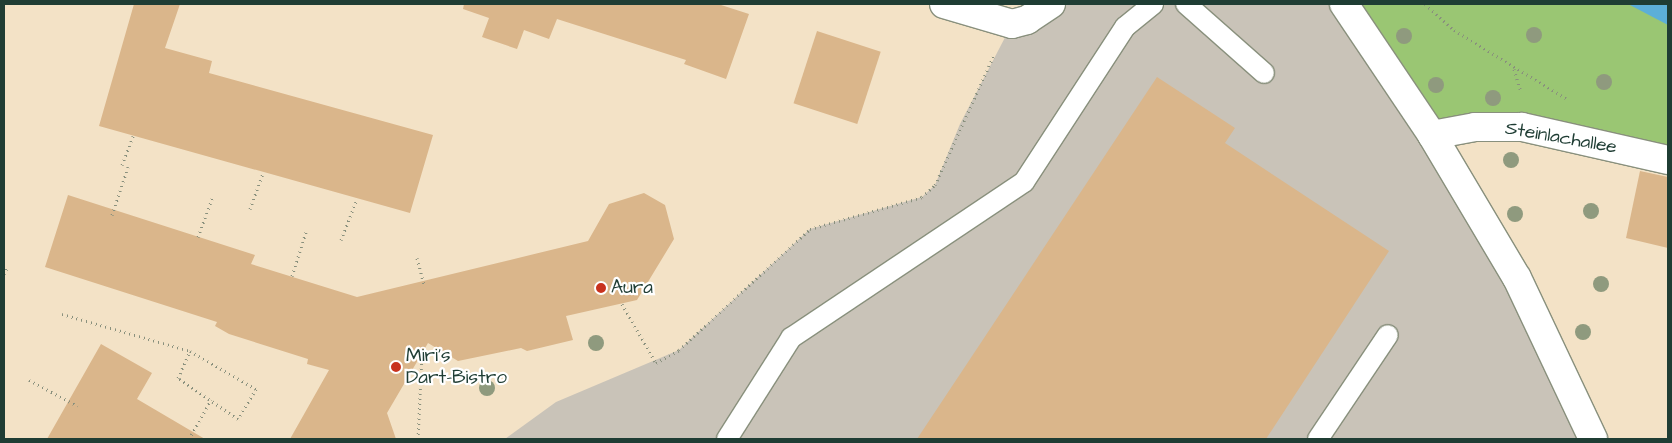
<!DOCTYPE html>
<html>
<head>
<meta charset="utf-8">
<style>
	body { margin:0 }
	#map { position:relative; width:1672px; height:443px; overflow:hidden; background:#f3e2c6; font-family:"Architects Daughter",sans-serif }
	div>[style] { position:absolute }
	.industrial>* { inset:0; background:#c9c3b8 }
	.green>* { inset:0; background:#9ac673 }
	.water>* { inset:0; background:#5cafd8 }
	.building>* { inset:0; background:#dab68b; transform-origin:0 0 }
	.path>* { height:3px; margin-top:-1.5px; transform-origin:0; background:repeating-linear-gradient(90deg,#89907d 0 1px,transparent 0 5px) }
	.roads { filter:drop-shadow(1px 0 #89907d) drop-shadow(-1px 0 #89907d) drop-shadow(0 1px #89907d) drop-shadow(0 -1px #89907d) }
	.service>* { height:20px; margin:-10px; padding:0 10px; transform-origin:10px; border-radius:10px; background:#fff }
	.minor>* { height:28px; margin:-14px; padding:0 14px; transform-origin:14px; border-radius:14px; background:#fff }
	.trees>* { width:16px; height:16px; margin:-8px; border-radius:50%; background:#8f9a7e }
	.dots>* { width:14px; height:14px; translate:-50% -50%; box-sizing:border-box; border:2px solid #fff; border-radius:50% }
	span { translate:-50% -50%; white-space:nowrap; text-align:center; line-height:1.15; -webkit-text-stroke:4.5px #fff; paint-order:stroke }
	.street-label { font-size:19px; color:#1f3d34 }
	.poi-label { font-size:19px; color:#1f3d34 }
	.left { translate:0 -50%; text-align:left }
	.frame { position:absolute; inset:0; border:5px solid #1f3d34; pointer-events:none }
</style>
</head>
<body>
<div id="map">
	<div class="industrial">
		<div style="clip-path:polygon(1051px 4px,1343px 4px,1517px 278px,1593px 439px,505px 439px,556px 402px,679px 350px,810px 229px,922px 197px,935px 185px,960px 124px,1012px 24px)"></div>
	</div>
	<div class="green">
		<div style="clip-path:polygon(1344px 4px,1668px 4px,1668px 160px,1563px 135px,1432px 135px)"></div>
	</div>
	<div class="water">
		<div style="clip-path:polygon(1628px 4px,1668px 4px,1668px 25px)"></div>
	</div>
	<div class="building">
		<div style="clip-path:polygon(134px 4px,180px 4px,165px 48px,212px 61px,209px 73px,433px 135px,410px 213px,99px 126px)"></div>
		<div style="clip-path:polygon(464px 4px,718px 4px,749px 14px,726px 79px,684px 64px,686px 60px,557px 19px,549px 39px,524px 30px,517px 49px,482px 37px,489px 18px,463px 9px)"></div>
		<div style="left:817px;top:31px;width:67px;height:76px;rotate:18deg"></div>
		<div style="clip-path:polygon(1157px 77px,1235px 128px,1225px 143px,1389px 251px,1266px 439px,917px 439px)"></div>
		<div style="clip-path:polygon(1640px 171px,1668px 177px,1668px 248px,1626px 238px)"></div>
		<div style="clip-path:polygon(644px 193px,665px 205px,674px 239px,637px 300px,566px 316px,573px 340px,527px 351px,521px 348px,458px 361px,428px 343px,387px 413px,396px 439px,290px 439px,329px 370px,307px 364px,308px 359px,229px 334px,215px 326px,217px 322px,45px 267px,68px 195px,255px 255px,251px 264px,357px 297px,588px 241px,609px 204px)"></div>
		<div style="clip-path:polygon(101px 344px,152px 373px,137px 399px,205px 439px,47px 439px)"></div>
	</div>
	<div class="path">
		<div style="left:1425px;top:4px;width:39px;rotate:42deg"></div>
		<div style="left:1454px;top:30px;width:132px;rotate:31.4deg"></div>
		<div style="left:1514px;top:69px;width:24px;rotate:73deg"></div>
		<div style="left:122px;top:165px;width:31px;rotate:-69deg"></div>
		<div style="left:250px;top:209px;width:38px;rotate:-70deg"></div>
		<div style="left:112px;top:215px;width:51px;rotate:-71.6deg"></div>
		<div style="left:198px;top:237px;width:44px;rotate:-69.9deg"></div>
		<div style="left:341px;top:240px;width:44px;rotate:-68.7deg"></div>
		<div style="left:417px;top:258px;width:27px;rotate:75deg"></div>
		<div style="left:4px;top:274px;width:9px;rotate:-63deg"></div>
		<div style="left:292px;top:276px;width:49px;rotate:-72.3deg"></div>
		<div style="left:622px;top:304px;width:68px;rotate:60deg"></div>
		<div style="left:656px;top:363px;width:26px;rotate:-29deg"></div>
		<div style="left:679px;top:350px;width:178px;rotate:-42.7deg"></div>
		<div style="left:810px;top:229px;width:116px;rotate:-15.9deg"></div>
		<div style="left:922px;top:197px;width:18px;rotate:-43deg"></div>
		<div style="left:935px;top:185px;width:143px;rotate:-65.6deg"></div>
		<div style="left:62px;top:314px;width:133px;rotate:16.1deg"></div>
		<div style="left:190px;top:351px;width:76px;rotate:29.9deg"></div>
		<div style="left:256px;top:389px;width:35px;rotate:121deg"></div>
		<div style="left:238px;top:419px;width:73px;rotate:-145.7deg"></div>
		<div style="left:178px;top:378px;width:30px;rotate:-66deg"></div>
		<div style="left:29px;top:380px;width:55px;rotate:28deg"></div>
		<div style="left:189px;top:439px;width:45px;rotate:-60.6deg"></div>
		<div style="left:418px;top:439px;width:86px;rotate:-87.3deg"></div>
	</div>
	<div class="roads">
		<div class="service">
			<div style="left:1186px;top:4px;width:104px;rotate:41.5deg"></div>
			<div style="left:727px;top:439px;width:120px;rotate:-57.6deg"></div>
			<div style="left:791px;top:338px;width:280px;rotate:-33.8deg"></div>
			<div style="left:1024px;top:182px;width:185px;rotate:-56.9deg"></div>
			<div style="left:1125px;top:27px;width:36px;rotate:-39deg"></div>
			<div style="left:1318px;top:439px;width:125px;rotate:-56.1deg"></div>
		</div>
		<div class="minor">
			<div style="left:944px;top:4px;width:71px;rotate:16.4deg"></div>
			<div style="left:1012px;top:24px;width:16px;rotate:-15deg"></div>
			<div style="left:1027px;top:20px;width:29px;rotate:-34deg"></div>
			<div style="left:1344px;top:4px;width:158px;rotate:56.1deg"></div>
			<div style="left:1432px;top:135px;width:166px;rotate:59.3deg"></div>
			<div style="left:1517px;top:278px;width:178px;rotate:64.7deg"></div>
			<div style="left:1432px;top:135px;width:44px;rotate:-10.5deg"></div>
			<div style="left:1475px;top:127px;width:47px"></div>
			<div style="left:1522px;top:127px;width:150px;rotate:12.7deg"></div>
		</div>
	</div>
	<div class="trees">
		<div style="left:1534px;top:35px"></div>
		<div style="left:1404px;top:36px"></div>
		<div style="left:1604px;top:82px"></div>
		<div style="left:1436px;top:85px"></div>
		<div style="left:1493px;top:98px"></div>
		<div style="left:1511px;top:160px"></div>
		<div style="left:1591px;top:211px"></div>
		<div style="left:1515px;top:214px"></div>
		<div style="left:1601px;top:284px"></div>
		<div style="left:1583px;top:332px"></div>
		<div style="left:596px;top:343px"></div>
		<div style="left:487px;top:388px"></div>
	</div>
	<div class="dots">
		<div style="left:601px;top:288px;background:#c8321e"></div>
		<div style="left:396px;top:367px;background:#c8321e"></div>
	</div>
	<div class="street-label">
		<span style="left:1561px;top:138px;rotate:10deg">Steinlachallee</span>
	</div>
	<div class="poi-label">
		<span class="left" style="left:611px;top:288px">Aura</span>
		<span class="left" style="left:406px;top:367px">Miri's<br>Dart-Bistro</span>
	</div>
	<div class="frame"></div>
</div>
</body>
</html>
